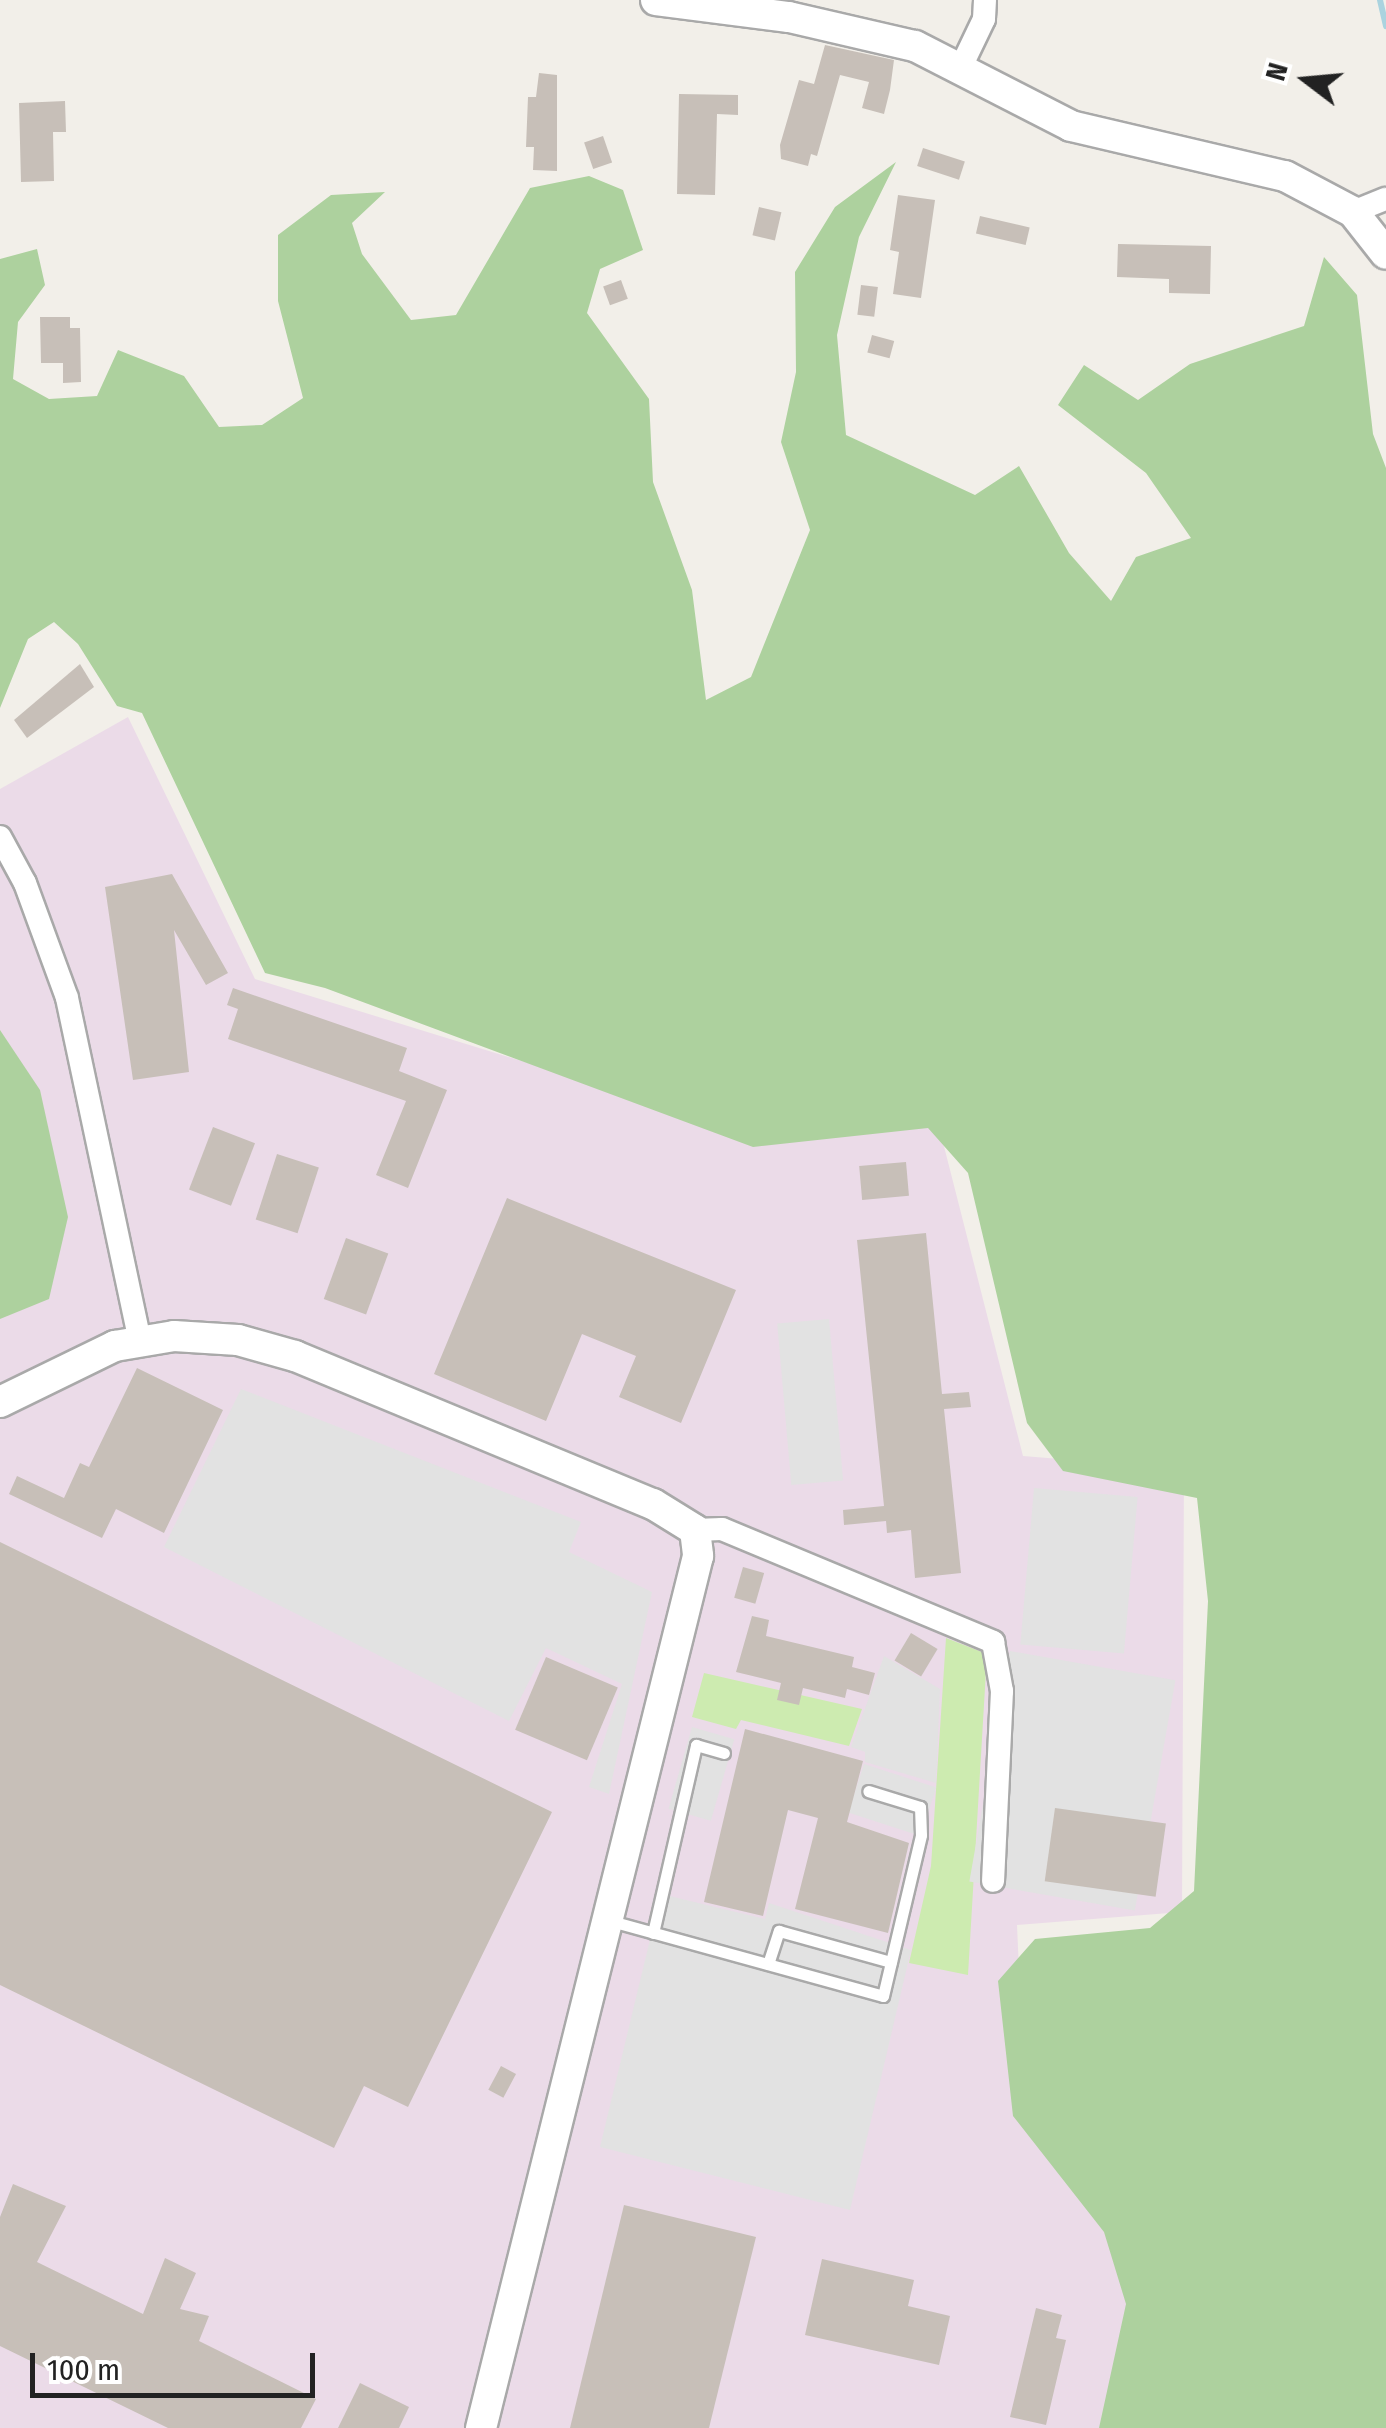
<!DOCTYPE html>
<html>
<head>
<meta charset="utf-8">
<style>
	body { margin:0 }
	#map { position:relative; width:1386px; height:2428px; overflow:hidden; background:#f2efe9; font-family:"Fira Sans Condensed",sans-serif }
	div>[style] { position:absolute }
	.industrial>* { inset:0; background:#ebdbe8 }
	.grass>* { inset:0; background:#cdebb0 }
	.forest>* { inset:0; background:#add19e }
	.parking>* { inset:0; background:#e2e2e2; transform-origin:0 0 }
	.stream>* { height:6px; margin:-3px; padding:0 3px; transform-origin:3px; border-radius:3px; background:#aad3df }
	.building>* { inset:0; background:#c7bfb8; transform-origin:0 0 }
	.roads { filter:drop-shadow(2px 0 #a9a9a9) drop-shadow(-2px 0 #a9a9a9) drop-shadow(0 2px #a9a9a9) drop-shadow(0 -2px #a9a9a9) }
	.service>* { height:11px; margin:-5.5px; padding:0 5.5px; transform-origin:5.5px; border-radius:5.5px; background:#fff }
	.minor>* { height:22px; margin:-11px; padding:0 11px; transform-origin:11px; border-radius:11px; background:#fff }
	.tertiary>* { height:30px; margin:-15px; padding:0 15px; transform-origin:15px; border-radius:15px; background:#fff }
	span { translate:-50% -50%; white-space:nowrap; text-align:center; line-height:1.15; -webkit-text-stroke:10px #fff; paint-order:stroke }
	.north { position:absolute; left:1256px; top:30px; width:100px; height:100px; -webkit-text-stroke:8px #fff; paint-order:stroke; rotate:286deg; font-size:28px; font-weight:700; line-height:40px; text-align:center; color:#222 }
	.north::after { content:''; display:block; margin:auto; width:35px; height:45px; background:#222; clip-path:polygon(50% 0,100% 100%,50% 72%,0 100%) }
	.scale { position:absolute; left:30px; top:2353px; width:285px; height:45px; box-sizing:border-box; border:5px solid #222; border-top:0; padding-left:12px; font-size:30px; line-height:35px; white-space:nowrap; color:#222; -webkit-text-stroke:8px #fff; paint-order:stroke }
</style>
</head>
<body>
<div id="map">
	<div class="industrial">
		<div style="clip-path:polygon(128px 717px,255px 979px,782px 1141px,936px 1115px,1023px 1456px,1184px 1469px,1182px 1912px,1017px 1925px,1025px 2106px,1183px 2286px,1138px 2428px,0 2428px,0 789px)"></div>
	</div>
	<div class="grass">
		<div style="clip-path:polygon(946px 1638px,987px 1654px,968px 1975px,909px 1963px,931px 1866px)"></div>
		<div style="clip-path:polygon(704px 1673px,862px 1709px,849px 1746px,741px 1720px,736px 1729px,692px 1717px)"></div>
	</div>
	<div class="forest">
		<div style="clip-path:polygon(896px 162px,859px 237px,837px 335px,846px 435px,975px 495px,1019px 466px,1069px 553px,1111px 601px,1136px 557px,1191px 538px,1146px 473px,1058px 405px,1084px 365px,1138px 400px,1190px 364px,1304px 326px,1324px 257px,1357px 295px,1373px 434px,1386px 468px,1386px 2428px,1099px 2428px,1126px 2304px,1104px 2232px,1013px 2116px,998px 1981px,1035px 1939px,1150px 1928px,1194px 1891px,1208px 1601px,1197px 1498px,1063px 1471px,1027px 1423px,968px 1173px,928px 1128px,753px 1147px,325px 988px,265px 973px,142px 713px,117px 706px,78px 644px,54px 622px,28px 639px,0 708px,0 259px,37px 249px,45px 285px,18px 322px,13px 379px,49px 399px,97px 396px,118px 350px,184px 376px,219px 427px,262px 425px,303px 398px,278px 301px,278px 235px,331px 195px,385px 192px,352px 223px,362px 254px,411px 320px,456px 315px,530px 188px,589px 176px,623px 190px,643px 250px,600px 269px,587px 313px,649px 399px,653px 482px,692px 590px,706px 700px,751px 677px,810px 530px,781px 442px,796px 372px,795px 272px,835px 207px)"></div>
		<div style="clip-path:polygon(0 1030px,40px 1090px,68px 1217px,49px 1299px,0 1319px)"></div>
	</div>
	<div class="parking">
		<div style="left:829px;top:1319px;width:162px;height:52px;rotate:85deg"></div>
		<div style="clip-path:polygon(241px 1389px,581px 1522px,569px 1552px,652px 1592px,609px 1794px,589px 1787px,622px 1684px,546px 1648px,509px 1721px,164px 1547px)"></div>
		<div style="left:1034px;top:1488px;width:104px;height:157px;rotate:5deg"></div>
		<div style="left:1010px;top:1651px;width:168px;height:234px;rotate:10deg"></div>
		<div style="clip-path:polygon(884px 1656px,940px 1689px,936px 1783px,865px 1762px,865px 1752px,851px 1747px)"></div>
		<div style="left:692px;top:1727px;width:44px;height:85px;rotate:16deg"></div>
		<div style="left:864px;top:1764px;width:76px;height:51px;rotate:18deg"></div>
		<div style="clip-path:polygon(661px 1894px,765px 1919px,769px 1903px,911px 1950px,850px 2210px,600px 2147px)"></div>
	</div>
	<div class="stream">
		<div style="left:1380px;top:0;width:27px;rotate:77deg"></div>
	</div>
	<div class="building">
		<div style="clip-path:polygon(825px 45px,894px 60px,890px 90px,884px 114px,862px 108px,869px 82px,840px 75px,817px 156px,811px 154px,808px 166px,781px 159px,780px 145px,799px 80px,814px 84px)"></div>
		<div style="clip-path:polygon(539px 73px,557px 75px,557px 171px,533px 170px,534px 147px,526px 147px,528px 97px,536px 97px)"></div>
		<div style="clip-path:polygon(679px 94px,738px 95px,738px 115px,717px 114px,715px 195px,677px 194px)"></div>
		<div style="clip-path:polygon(65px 101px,66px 132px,53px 132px,54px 181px,21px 182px,19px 103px)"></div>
		<div style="left:603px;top:136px;width:28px;height:20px;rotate:71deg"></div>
		<div style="left:923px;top:148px;width:44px;height:19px;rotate:18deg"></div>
		<div style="clip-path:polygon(898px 195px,935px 200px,921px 298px,893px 294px,899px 252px,890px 250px)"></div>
		<div style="left:759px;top:207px;width:23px;height:29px;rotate:13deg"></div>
		<div style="left:980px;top:216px;width:51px;height:18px;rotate:13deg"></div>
		<div style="clip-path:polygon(1118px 244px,1211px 246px,1210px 294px,1169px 293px,1169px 279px,1117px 277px)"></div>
		<div style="left:621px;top:280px;width:20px;height:19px;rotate:70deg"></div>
		<div style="left:861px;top:285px;width:17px;height:30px;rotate:7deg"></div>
		<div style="clip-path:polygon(40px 317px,70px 317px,70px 328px,80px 328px,81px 382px,63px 383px,63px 363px,41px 363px)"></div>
		<div style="left:872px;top:335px;width:23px;height:18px;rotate:15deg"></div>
		<div style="clip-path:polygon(80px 664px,94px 687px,27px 738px,14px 720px)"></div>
		<div style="clip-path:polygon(172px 874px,228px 973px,206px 985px,174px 930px,189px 1072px,133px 1080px,105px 887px)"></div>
		<div style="clip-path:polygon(233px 988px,407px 1048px,399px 1071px,447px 1090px,408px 1188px,376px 1175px,406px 1101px,228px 1039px,238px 1009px,227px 1005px)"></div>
		<div style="left:213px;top:1127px;width:45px;height:67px;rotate:21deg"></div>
		<div style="left:277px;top:1154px;width:44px;height:69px;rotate:18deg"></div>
		<div style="left:906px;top:1162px;width:34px;height:47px;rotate:85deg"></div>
		<div style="clip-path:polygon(507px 1198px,736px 1290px,681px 1423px,619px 1397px,636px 1356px,582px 1334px,546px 1421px,434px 1374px)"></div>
		<div style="clip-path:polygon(926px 1233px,942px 1394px,969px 1392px,971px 1407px,944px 1409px,961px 1573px,915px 1578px,911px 1530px,887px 1533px,886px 1521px,844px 1525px,843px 1510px,884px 1506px,857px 1240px)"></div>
		<div style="left:346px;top:1238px;width:45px;height:65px;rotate:20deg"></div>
		<div style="clip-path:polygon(137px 1368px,223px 1410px,164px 1533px,116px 1509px,102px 1538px,9px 1494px,17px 1476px,64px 1498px,80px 1463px,89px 1467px)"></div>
		<div style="clip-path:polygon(0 1542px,552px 1812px,408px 2107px,364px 2086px,334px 2148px,0 1985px)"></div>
		<div style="left:743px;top:1567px;width:22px;height:32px;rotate:16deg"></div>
		<div style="clip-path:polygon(752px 1616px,769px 1620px,766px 1636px,854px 1657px,852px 1667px,875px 1673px,869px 1695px,847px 1689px,845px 1698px,803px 1688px,799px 1705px,777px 1700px,781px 1683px,736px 1672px)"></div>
		<div style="left:911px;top:1633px;width:31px;height:32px;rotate:31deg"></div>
		<div style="left:546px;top:1657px;width:78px;height:79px;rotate:23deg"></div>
		<div style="clip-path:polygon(745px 1729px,863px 1761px,847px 1822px,909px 1843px,888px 1933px,795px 1909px,818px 1818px,788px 1810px,763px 1916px,704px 1902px)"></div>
		<div style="left:1055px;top:1808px;width:112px;height:74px;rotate:8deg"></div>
		<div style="left:501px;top:2066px;width:17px;height:27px;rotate:28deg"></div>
		<div style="clip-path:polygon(13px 2184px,66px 2206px,37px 2262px,143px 2314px,165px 2258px,196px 2273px,180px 2309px,209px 2316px,199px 2341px,316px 2399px,301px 2428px,168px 2428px,0 2346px,0 2217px)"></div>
		<div style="clip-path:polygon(624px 2205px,756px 2237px,709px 2428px,570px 2428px)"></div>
		<div style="clip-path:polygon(822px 2259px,914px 2280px,908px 2306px,950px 2316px,939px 2365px,805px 2335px)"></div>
		<div style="clip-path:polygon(1036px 2308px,1062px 2315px,1056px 2338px,1066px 2340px,1046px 2425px,1010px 2417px)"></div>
		<div style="clip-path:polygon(360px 2383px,409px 2407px,399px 2428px,338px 2428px)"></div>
	</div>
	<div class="roads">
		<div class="service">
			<div style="left:611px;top:1921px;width:282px;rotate:15.4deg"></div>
			<div style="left:883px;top:1996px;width:165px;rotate:-76.7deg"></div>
			<div style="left:921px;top:1835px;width:28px;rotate:-92deg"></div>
			<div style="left:920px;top:1807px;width:54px;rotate:-162.9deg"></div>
			<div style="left:653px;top:1933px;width:193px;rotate:-77.1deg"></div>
			<div style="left:696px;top:1745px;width:29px;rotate:16deg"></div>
			<div style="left:768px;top:1964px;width:35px;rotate:-72deg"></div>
			<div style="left:779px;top:1931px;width:116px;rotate:15.5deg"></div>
		</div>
		<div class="minor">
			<div style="left:961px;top:67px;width:53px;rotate:-64.4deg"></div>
			<div style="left:984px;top:19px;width:19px;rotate:-87deg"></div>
			<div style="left:1353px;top:212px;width:35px;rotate:-22deg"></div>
			<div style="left:0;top:837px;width:52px;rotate:61.5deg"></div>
			<div style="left:25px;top:883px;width:122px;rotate:69.9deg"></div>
			<div style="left:67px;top:998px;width:350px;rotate:78deg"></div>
			<div style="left:695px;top:1530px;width:27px;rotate:-2deg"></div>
			<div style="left:722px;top:1529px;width:294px;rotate:22.6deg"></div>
			<div style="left:993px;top:1642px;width:50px;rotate:79.6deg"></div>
			<div style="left:1002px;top:1691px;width:190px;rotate:92.7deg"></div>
		</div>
		<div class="tertiary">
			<div style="left:656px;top:0;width:134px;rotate:7.3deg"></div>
			<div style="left:789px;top:17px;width:129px;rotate:13deg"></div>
			<div style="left:915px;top:46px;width:175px;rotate:27.1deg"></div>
			<div style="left:1071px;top:126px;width:220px;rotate:13.2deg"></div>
			<div style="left:1285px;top:176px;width:77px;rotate:27.9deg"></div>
			<div style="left:1353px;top:212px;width:53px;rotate:51.8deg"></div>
			<div style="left:0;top:1402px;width:128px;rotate:-26deg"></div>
			<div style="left:115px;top:1346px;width:60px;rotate:-9.6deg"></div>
			<div style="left:174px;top:1336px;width:64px;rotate:3.6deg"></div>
			<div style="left:238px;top:1340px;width:59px;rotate:15.7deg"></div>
			<div style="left:295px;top:1356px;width:387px;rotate:22.5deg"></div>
			<div style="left:653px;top:1504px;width:49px;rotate:31.8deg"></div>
			<div style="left:695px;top:1530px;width:26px;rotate:83deg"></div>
			<div style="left:698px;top:1556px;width:899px;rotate:103.97deg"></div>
		</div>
	</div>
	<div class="north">N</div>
	<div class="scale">100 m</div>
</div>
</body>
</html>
